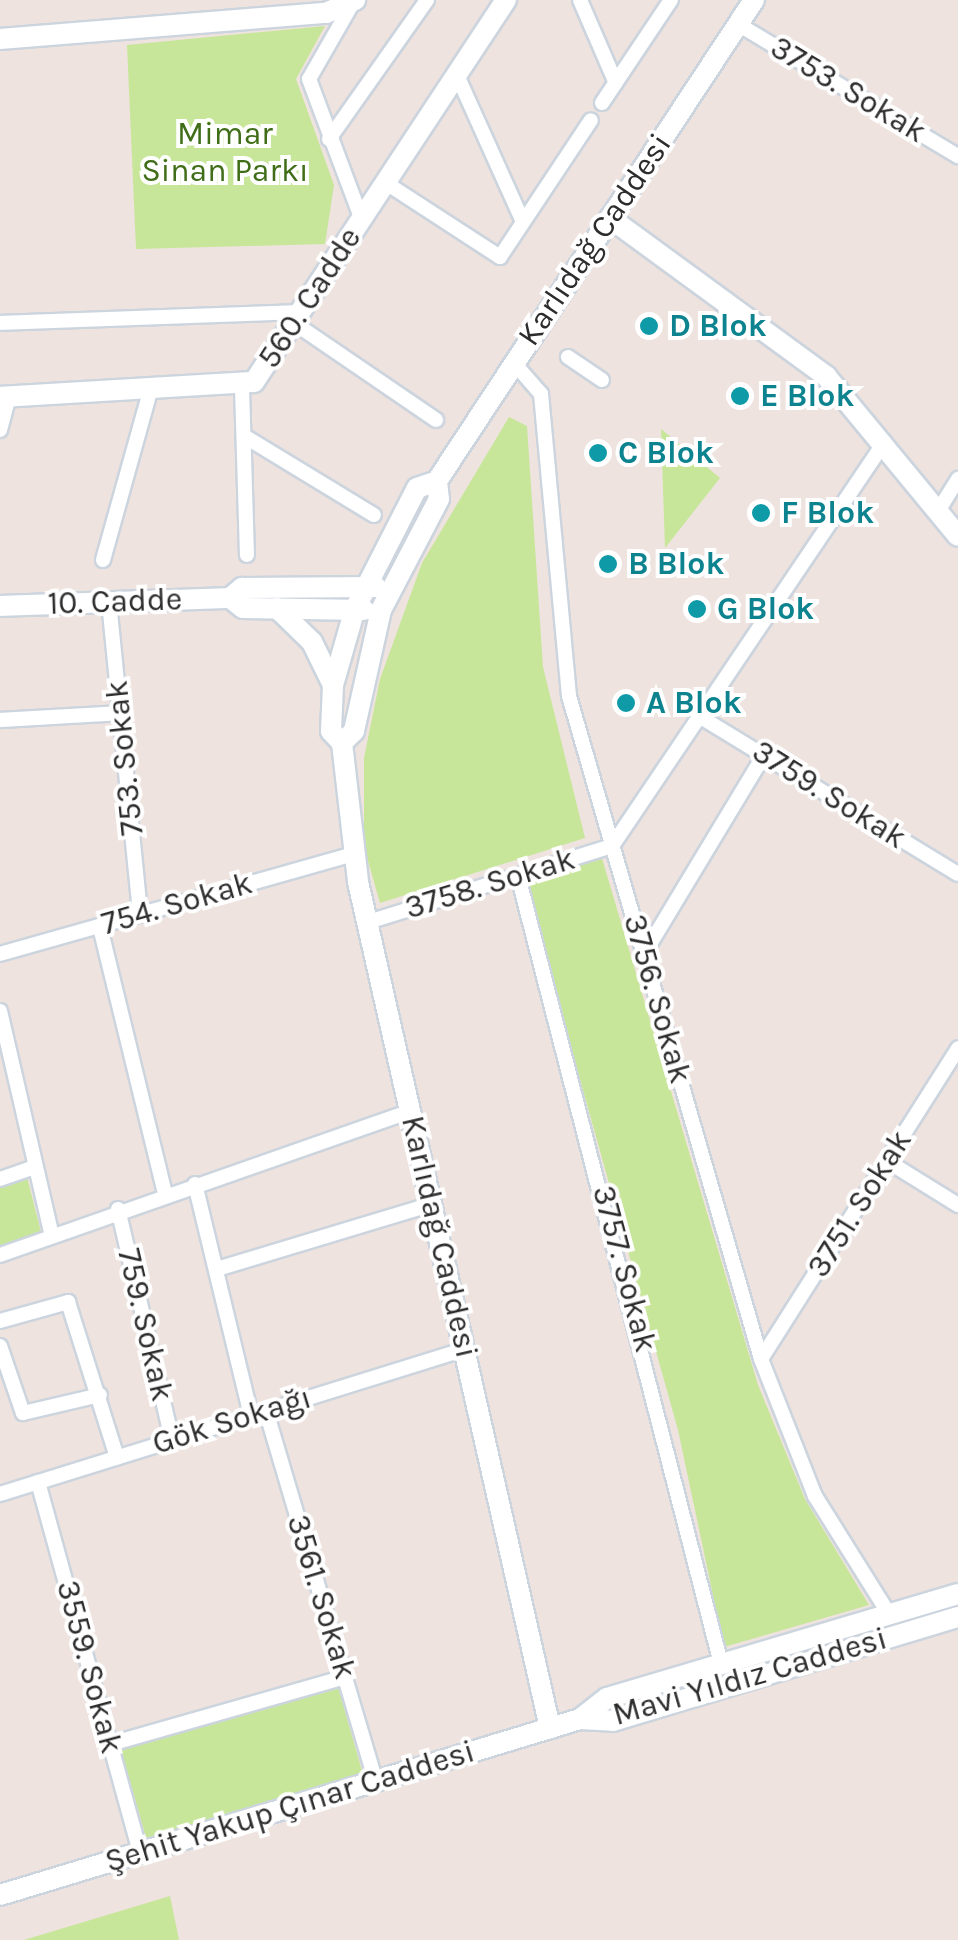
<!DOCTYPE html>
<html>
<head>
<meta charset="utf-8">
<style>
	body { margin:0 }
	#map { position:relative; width:958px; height:1940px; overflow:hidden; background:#eee3de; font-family:Karla,sans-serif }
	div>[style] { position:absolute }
	.green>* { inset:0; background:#c7e699; transform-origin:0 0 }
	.roads { filter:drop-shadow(2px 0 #ccd4de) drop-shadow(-2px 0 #ccd4de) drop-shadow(0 2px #ccd4de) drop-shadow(0 -2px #ccd4de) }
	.street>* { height:14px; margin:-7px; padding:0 7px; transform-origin:7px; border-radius:7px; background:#fff }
	.secondary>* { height:20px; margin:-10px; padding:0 10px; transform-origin:10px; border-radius:10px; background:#fff }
	.dots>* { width:28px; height:28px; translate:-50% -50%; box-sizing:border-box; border:5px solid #fff; border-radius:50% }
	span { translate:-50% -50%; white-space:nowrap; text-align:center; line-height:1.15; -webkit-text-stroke:8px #fff; paint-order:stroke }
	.street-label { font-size:32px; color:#2c2c2c }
	.park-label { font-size:32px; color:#3f6d18 }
	.culture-label { font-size:32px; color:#0d838f; font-weight:700 }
	.left { translate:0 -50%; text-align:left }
</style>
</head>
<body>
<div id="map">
	<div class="green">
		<div style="clip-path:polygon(325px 26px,296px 79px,334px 185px,325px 244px,136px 249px,127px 45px)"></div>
		<div style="clip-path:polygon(509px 417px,527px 426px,543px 667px,585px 838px,380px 903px,364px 847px,364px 758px,380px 679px,422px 563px)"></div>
		<div style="clip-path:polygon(661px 429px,720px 478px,665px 548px)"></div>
		<div style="clip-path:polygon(601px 855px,758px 1385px,805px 1499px,869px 1605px,724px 1647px,678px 1430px,524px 879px)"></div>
		<div style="clip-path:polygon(27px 1177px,41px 1232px,0 1250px,0 1186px)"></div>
		<div style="left:338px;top:1687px;width:93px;height:226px;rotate:74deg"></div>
		<div style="clip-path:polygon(170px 1896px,179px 1940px,24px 1940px)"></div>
	</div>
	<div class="roads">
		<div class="street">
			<div style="left:580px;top:0;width:90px;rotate:66.6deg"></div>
			<div style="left:352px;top:4px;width:86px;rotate:119.8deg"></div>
			<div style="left:309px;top:79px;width:151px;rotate:69.4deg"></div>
			<div style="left:738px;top:24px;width:257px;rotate:31deg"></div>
			<div style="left:457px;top:75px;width:161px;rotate:65.8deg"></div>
			<div style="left:602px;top:103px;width:124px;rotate:-56.2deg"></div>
			<div style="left:329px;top:139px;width:170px;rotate:-54.8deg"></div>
			<div style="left:386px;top:183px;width:136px;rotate:33deg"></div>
			<div style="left:500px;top:257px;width:164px;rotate:-56.4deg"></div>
			<div style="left:0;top:323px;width:301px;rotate:-2.1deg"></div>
			<div style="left:294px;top:323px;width:172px;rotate:34.3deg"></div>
			<div style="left:568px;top:357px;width:41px;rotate:34.1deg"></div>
			<div style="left:514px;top:363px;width:41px;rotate:48.9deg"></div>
			<div style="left:541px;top:394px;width:303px;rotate:84.7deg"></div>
			<div style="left:569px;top:696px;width:690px;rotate:73.85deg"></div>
			<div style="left:761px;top:1359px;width:147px;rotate:68.5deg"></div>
			<div style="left:815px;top:1496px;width:139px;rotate:57.9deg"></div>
			<div style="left:242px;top:388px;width:167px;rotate:88.3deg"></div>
			<div style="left:0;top:430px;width:34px;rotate:-75deg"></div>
			<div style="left:244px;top:436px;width:152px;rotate:31.3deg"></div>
			<div style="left:938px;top:511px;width:38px;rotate:-58deg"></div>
			<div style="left:103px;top:560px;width:174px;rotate:-74.4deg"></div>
			<div style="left:109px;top:602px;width:314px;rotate:84.3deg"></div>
			<div style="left:699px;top:716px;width:303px;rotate:31.4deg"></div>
			<div style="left:0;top:720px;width:120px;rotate:-3.3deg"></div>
			<div style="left:518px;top:876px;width:814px;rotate:75.55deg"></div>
			<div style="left:368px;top:922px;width:256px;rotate:-17.3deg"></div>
			<div style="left:612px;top:846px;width:487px;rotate:-56deg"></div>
			<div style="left:100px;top:927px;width:275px;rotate:76.3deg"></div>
			<div style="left:0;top:954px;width:367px;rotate:-15.8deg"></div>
			<div style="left:644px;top:954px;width:232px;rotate:-58.9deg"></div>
			<div style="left:0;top:1011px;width:231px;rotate:77deg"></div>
			<div style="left:887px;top:1161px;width:84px;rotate:31.8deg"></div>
			<div style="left:0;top:1179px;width:37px;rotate:-19deg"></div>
			<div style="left:195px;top:1184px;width:238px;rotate:76.4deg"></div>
			<div style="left:118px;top:1209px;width:237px;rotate:76.8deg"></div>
			<div style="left:0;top:1255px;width:435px;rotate:-19.3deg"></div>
			<div style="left:217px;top:1269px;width:225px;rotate:-16.8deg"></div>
			<div style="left:0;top:1321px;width:71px;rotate:-15.6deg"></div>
			<div style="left:68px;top:1302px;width:163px;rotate:72.5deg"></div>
			<div style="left:0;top:1346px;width:71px;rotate:71.1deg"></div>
			<div style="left:23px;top:1413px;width:79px;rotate:-13.2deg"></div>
			<div style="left:761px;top:1359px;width:368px;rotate:-57.6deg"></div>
			<div style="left:266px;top:1411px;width:388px;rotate:73.5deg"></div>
			<div style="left:38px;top:1482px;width:384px;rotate:74.6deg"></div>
			<div style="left:0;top:1494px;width:487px;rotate:-17.3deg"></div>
			<div style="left:110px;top:1744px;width:244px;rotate:-15.9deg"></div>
		</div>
		<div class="secondary">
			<div style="left:0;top:39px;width:327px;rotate:-4.6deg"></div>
			<div style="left:326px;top:13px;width:32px;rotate:-24deg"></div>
			<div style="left:610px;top:218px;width:268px;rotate:36.2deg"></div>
			<div style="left:826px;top:376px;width:207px;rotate:50.5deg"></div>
			<div style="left:0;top:397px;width:254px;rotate:-3.4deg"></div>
			<div style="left:254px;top:382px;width:458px;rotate:-56.6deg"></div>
			<div style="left:437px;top:481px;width:18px;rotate:84deg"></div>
			<div style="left:439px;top:499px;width:125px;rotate:117.6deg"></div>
			<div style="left:381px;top:610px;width:124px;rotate:102.6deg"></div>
			<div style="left:354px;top:731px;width:17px;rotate:135deg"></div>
			<div style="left:342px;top:743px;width:16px;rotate:-133deg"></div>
			<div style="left:331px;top:731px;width:46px;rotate:-87.5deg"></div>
			<div style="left:333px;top:685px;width:79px;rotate:-73.9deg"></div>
			<div style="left:355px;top:609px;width:136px;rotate:-62.9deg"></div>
			<div style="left:417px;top:488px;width:21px;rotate:-19deg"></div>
			<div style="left:437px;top:481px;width:576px;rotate:-56.61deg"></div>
			<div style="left:0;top:606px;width:230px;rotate:-2deg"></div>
			<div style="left:277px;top:608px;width:49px;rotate:44.2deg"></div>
			<div style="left:312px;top:642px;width:48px;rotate:64deg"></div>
			<div style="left:364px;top:610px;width:121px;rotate:-179.1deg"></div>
			<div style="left:243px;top:608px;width:16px;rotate:-142deg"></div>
			<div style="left:230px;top:598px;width:16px;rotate:-40deg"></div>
			<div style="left:242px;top:588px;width:134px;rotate:-0.4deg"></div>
			<div style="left:342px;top:743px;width:140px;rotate:83.4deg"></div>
			<div style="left:358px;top:882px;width:868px;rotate:77.21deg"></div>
			<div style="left:958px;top:1594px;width:366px;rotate:163.5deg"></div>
			<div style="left:607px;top:1698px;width:34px;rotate:142deg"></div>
			<div style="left:580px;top:1719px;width:33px;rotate:3deg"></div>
			<div style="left:613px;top:1721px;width:360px;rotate:-16.8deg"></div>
			<div style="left:0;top:1895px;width:606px;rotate:-16.88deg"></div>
		</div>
	</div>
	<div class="dots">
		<div style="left:649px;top:326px;background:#0f9aa8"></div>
		<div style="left:740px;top:396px;background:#0f9aa8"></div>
		<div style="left:598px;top:453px;background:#0f9aa8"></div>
		<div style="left:761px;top:513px;background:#0f9aa8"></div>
		<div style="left:608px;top:564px;background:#0f9aa8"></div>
		<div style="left:697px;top:609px;background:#0f9aa8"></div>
		<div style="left:626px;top:703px;background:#0f9aa8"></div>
	</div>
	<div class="street-label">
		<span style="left:848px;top:90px;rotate:31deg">3753. Sokak</span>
		<span style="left:595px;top:240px;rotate:-56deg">Karlıdağ Caddesi</span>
		<span style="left:310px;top:298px;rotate:-57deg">560. Cadde</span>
		<span style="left:115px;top:602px;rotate:-2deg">10. Cadde</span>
		<span style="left:125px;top:758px;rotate:-96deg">753. Sokak</span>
		<span style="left:829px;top:795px;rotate:32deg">3759. Sokak</span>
		<span style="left:490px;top:884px;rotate:-17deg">3758. Sokak</span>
		<span style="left:177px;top:904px;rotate:-16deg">754. Sokak</span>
		<span style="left:657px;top:999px;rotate:74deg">3756. Sokak</span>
		<span style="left:860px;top:1204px;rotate:-58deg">3751. Sokak</span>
		<span style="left:439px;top:1237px;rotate:77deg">Karlıdağ Caddesi</span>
		<span style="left:624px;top:1269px;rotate:75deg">3757. Sokak</span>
		<span style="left:145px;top:1325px;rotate:77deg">759. Sokak</span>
		<span style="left:232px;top:1421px;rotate:-17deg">Gök Sokağı</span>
		<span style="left:321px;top:1597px;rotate:73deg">3561. Sokak</span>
		<span style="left:89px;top:1667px;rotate:75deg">3559. Sokak</span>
		<span style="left:750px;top:1677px;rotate:-16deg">Mavi Yıldız Caddesi</span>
		<span style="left:290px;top:1807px;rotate:-17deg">Şehit Yakup Çınar Caddesi</span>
	</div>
	<div class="park-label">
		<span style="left:225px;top:153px">Mimar<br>Sinan Parkı</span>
	</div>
	<div class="culture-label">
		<span class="left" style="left:669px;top:326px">D Blok</span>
		<span class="left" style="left:760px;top:396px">E Blok</span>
		<span class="left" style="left:618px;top:453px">C Blok</span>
		<span class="left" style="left:781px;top:513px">F Blok</span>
		<span class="left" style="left:628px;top:564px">B Blok</span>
		<span class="left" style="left:717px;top:609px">G Blok</span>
		<span class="left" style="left:646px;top:703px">A Blok</span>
	</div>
</div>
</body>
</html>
